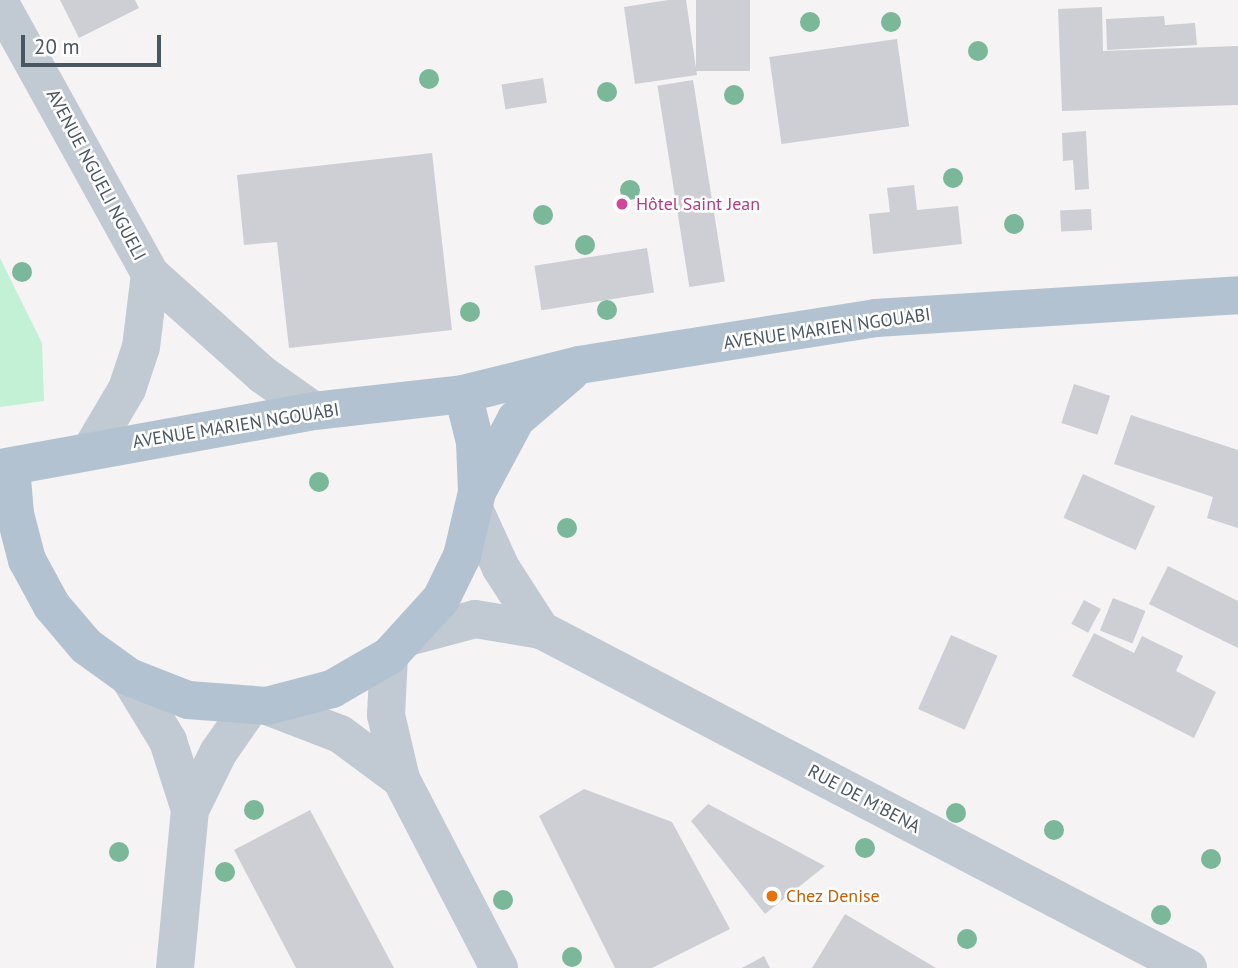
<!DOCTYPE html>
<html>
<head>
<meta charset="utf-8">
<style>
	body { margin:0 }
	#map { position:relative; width:1238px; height:968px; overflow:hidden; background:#f5f3f3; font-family:"PT Sans",sans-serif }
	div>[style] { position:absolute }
	.green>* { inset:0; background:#c3f1d5 }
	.building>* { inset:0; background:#cdcfd5; transform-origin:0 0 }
	.minor>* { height:38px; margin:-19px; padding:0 19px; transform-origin:19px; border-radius:19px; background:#c1cad2 }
	.major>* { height:38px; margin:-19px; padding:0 19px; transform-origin:19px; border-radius:19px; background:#b3c2d1 }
	.trees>* { width:20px; height:20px; margin:-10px; border-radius:50%; background:#7bb799 }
	.dots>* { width:19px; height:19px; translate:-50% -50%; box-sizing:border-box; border:4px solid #fff; border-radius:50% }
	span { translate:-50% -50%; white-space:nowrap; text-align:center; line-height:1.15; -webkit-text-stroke:5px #fff; paint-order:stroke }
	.street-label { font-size:18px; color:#4a5661 }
	.hotel-label { font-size:18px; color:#b23c85 }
	.left { translate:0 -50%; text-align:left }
	.food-label { font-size:18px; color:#c56008 }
	.scale { position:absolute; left:21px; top:35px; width:140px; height:32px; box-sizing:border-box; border:4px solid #4a5661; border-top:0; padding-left:9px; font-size:21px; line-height:24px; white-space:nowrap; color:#4a5661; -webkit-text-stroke:5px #fff; paint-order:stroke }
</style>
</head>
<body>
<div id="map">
	<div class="green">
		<div style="clip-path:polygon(0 258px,42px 343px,44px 401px,0 407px)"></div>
	</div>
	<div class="building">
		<div style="clip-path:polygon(60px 0,135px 0,139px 8px,79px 38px)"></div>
		<div style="clip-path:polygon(668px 0,686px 0,697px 75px,635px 84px,624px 7px)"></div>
		<div style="left:696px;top:0;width:54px;height:71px"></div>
		<div style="clip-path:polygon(1102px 7px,1103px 51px,1238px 46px,1238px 105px,1062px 111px,1058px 9px)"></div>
		<div style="clip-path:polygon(1164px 16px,1165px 25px,1195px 23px,1197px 45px,1107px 50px,1106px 19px)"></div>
		<div style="left:897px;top:39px;width:88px;height:129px;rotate:82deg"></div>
		<div style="left:543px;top:78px;width:25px;height:42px;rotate:81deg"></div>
		<div style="left:693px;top:80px;width:204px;height:36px;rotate:81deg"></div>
		<div style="clip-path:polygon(1086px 131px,1089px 189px,1075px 190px,1073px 160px,1063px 161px,1062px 133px)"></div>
		<div style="clip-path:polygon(432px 153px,452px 330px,289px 348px,277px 242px,244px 245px,237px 175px)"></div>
		<div style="clip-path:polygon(914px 185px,917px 210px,958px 206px,962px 244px,873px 254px,869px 214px,890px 212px,887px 188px)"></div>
		<div style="left:1091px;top:209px;width:21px;height:31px;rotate:87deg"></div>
		<div style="left:647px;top:248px;width:45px;height:114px;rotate:81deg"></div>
		<div style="left:1074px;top:384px;width:38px;height:41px;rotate:18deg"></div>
		<div style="clip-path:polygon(1131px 415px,1238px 450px,1238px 528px,1207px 518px,1213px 497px,1114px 464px)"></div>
		<div style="left:1083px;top:474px;width:79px;height:48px;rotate:24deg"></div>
		<div style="clip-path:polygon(1168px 566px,1238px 601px,1238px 648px,1149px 604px)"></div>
		<div style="left:1113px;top:598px;width:35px;height:35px;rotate:22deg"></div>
		<div style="left:1084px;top:600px;width:19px;height:27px;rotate:28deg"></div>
		<div style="clip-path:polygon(1094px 633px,1134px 653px,1142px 636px,1183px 656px,1176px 671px,1216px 692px,1194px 738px,1072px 676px)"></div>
		<div style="left:951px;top:635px;width:51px;height:81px;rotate:24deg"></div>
		<div style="clip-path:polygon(584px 789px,672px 822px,730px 929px,652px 968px,615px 968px,539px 816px)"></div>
		<div style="clip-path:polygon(708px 804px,825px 866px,765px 914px,691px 821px)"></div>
		<div style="clip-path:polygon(310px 810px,394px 968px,296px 968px,234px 850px)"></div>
		<div style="clip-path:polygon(845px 914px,936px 968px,812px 968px)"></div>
		<div style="clip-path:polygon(764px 956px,770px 968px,742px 968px)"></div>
	</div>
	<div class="minor">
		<div style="left:0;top:3px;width:310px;rotate:61deg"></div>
		<div style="left:150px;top:274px;width:152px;rotate:41.8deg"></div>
		<div style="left:263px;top:375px;width:62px;rotate:35.2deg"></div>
		<div style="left:91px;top:450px;width:71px;rotate:-59.5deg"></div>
		<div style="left:127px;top:389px;width:44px;rotate:-71.6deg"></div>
		<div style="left:141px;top:347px;width:74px;rotate:-83deg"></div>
		<div style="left:475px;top:511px;width:63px;rotate:65.5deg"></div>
		<div style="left:501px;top:568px;width:74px;rotate:57.2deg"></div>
		<div style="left:412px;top:636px;width:65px;rotate:-15.1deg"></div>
		<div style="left:475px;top:619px;width:67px;rotate:9.5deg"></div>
		<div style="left:541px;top:630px;width:730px;rotate:27.58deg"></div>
		<div style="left:389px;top:656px;width:59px;rotate:92.9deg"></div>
		<div style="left:386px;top:715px;width:66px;rotate:76.8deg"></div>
		<div style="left:401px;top:779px;width:213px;rotate:62.6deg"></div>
		<div style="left:129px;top:677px;width:75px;rotate:58.6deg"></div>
		<div style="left:168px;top:741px;width:72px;rotate:72.3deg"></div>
		<div style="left:267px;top:706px;width:78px;rotate:21deg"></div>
		<div style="left:340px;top:734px;width:76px;rotate:36.4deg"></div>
		<div style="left:175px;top:968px;width:159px;rotate:-84.6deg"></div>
		<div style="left:190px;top:810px;width:64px;rotate:-63.8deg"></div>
		<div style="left:218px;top:753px;width:56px;rotate:-55.2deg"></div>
	</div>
	<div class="major">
		<div style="left:11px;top:467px;width:47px;rotate:85.1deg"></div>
		<div style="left:15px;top:514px;width:48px;rotate:75.4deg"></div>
		<div style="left:27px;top:560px;width:52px;rotate:61.5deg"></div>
		<div style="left:52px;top:606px;width:52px;rotate:49.6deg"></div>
		<div style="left:86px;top:646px;width:53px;rotate:35.8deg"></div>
		<div style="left:129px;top:677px;width:63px;rotate:21.3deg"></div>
		<div style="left:188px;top:700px;width:79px;rotate:4.3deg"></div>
		<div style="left:267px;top:706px;width:67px;rotate:-14.7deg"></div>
		<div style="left:332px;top:689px;width:66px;rotate:-30.1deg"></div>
		<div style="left:389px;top:656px;width:77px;rotate:-47.6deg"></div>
		<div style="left:441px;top:599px;width:48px;rotate:-64deg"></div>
		<div style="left:462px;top:556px;width:66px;rotate:-76.8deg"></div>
		<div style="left:477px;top:492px;width:50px;rotate:-92.3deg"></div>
		<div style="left:475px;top:442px;width:49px;rotate:-104deg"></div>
		<div style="left:0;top:468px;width:319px;rotate:-10.3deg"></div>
		<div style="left:314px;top:411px;width:150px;rotate:-6.5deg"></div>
		<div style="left:463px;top:394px;width:120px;rotate:-14deg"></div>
		<div style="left:579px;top:365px;width:301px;rotate:-9deg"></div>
		<div style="left:876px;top:318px;width:363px;rotate:-3.6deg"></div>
		<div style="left:478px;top:490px;width:81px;rotate:-61.8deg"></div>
		<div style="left:516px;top:419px;width:72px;rotate:-40.5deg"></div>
	</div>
	<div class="trees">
		<div style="left:810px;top:22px"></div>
		<div style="left:891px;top:22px"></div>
		<div style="left:978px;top:51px"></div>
		<div style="left:429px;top:79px"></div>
		<div style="left:607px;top:92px"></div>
		<div style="left:734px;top:95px"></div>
		<div style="left:953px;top:178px"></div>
		<div style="left:630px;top:190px"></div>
		<div style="left:543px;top:215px"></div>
		<div style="left:1014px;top:224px"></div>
		<div style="left:585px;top:245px"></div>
		<div style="left:22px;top:272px"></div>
		<div style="left:607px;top:310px"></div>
		<div style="left:470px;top:312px"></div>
		<div style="left:319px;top:482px"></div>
		<div style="left:567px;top:528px"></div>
		<div style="left:254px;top:810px"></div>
		<div style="left:956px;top:813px"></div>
		<div style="left:1054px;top:830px"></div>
		<div style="left:865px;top:848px"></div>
		<div style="left:119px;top:852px"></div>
		<div style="left:1211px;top:859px"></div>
		<div style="left:225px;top:872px"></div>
		<div style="left:503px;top:900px"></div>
		<div style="left:1161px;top:915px"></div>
		<div style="left:967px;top:939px"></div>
		<div style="left:572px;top:957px"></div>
	</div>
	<div class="dots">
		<div style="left:622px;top:204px;background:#d1479c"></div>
		<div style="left:772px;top:896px;background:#e8710a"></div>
	</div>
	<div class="street-label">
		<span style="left:96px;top:175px;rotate:62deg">AVENUE NGUELI NGUELI</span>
		<span style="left:827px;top:329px;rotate:-8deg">AVENUE MARIEN NGOUABI</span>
		<span style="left:236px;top:426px;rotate:-9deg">AVENUE MARIEN NGOUABI</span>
		<span style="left:864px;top:799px;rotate:28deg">RUE DE M'BENA</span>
	</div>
	<div class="hotel-label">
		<span class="left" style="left:636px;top:204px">Hôtel Saint Jean</span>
	</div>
	<div class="food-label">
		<span class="left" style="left:786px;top:896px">Chez Denise</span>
	</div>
	<div class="scale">20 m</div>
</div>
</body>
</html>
